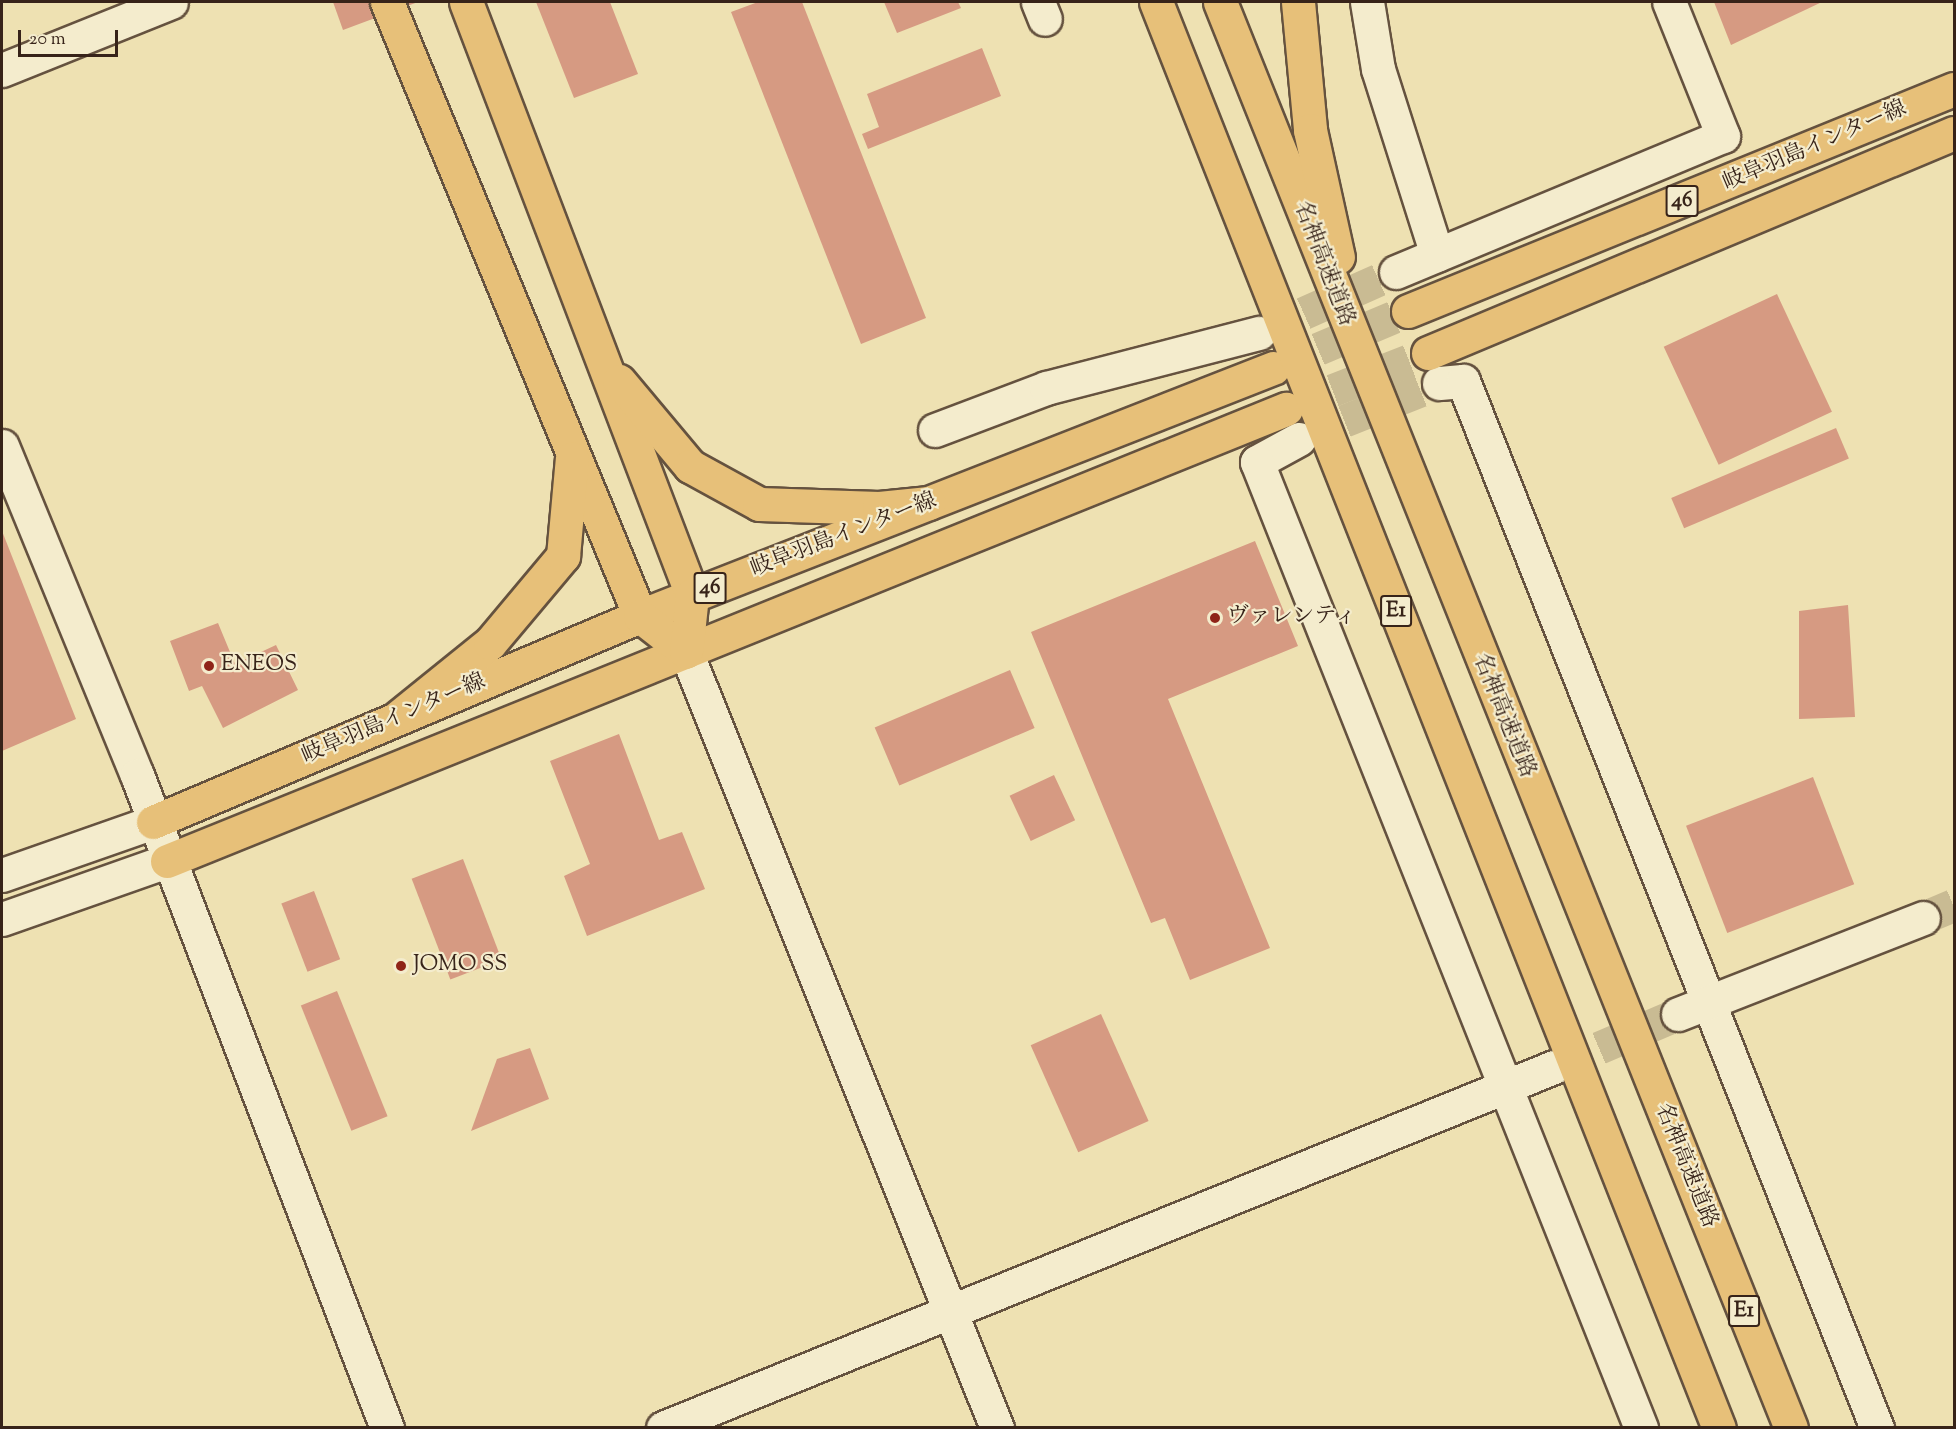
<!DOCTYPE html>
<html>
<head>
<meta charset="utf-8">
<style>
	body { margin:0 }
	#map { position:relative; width:1956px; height:1429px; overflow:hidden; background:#eee1b2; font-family:"Sorts Mill Goudy","Noto Serif JP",serif }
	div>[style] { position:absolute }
	.building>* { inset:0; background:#d69a82; transform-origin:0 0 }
	.minor-tunnel>* { height:33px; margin-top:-16.5px; transform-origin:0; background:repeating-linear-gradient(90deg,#c9bb93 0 33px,transparent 0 49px) }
	.primary-tunnel>* { height:33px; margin-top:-16.5px; transform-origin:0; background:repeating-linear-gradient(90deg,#c9bb93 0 33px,transparent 0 49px) }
	.roads { filter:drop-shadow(2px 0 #65523f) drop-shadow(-2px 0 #65523f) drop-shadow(0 2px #65523f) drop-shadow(0 -2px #65523f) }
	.minor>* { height:33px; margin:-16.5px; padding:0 16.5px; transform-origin:16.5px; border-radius:16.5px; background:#f4eccd }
	.tertiary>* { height:33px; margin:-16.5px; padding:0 16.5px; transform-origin:16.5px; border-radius:16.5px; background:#f4eccd }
	.primary>* { height:33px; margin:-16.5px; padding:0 16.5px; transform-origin:16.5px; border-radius:16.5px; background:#e7c079 }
	.motorway>* { height:33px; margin:-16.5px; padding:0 16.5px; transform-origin:16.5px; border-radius:16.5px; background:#e7c079 }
	.dots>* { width:16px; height:16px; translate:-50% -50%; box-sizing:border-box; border:3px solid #f4eccd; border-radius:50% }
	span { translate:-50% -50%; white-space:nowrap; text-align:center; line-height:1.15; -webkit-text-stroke:4.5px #f4eccd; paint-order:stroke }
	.shield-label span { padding:2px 4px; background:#f4eccd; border:2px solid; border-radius:4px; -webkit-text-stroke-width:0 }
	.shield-label { font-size:21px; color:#372319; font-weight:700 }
	.street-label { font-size:22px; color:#372319 }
	.poi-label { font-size:22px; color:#372319 }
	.left { translate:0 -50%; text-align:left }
	.frame { position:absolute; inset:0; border:3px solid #372319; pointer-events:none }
	.scale { position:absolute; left:18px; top:30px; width:100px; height:27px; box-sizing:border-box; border:3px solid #372319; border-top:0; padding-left:8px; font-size:18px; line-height:21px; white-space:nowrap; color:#372319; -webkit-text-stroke:4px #f4eccd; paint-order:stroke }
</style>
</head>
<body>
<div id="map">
	<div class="building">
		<div style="clip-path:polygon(333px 2px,418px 2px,343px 30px)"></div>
		<div style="clip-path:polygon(536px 2px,610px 2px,638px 74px,574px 98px)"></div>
		<div style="clip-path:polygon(758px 2px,802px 2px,926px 318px,861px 344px,731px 12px)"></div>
		<div style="clip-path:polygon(884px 2px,958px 2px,961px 8px,897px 33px)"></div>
		<div style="clip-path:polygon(1714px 2px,1822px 2px,1731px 45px)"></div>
		<div style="clip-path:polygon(982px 48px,1001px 96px,868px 149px,862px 134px,879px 127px,867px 94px)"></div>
		<div style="left:1777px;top:294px;width:130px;height:125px;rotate:65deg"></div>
		<div style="left:1836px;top:428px;width:33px;height:179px;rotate:67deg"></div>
		<div style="clip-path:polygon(2px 531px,76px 719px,2px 751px)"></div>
		<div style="clip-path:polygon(1255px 541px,1298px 646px,1168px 699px,1270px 948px,1190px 980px,1165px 918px,1151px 923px,1031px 632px)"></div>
		<div style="clip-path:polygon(1848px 605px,1855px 717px,1799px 719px,1799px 611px)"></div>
		<div style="clip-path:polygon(218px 623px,235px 664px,276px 645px,298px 690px,223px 728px,202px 686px,189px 691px,170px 641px)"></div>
		<div style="left:1010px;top:670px;width:63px;height:147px;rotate:67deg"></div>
		<div style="clip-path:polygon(619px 734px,659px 840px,682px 832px,705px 889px,587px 936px,564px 876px,590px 864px,550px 761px)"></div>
		<div style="left:1054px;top:775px;width:50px;height:49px;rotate:65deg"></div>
		<div style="left:1813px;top:777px;width:115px;height:136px;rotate:69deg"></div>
		<div style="left:463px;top:859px;width:108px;height:55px;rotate:69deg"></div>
		<div style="left:314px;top:891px;width:73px;height:35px;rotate:69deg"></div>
		<div style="left:337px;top:991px;width:135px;height:39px;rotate:68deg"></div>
		<div style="left:1101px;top:1014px;width:117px;height:77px;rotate:66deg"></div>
		<div style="clip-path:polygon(530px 1048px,549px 1099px,471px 1131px,497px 1059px)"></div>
	</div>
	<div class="minor-tunnel">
		<div style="left:1259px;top:333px;width:150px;rotate:-24deg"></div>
		<div style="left:1299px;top:439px;width:151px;rotate:-21.8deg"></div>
		<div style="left:1923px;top:918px;width:34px;rotate:-23deg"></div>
		<div style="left:1554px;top:1067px;width:135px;rotate:-23.1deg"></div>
	</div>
	<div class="primary-tunnel">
		<div style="left:1273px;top:368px;width:147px;rotate:-22.9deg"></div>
		<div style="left:1287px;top:408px;width:151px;rotate:-21.3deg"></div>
	</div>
	<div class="roads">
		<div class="minor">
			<div style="left:1038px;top:2px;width:18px;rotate:68deg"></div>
			<div style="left:1367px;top:2px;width:68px;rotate:80.7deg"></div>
			<div style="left:1378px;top:69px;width:195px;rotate:72.4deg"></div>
			<div style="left:2px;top:70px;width:182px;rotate:-21.9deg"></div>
			<div style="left:1396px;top:272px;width:354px;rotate:-22.6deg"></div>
			<div style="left:1723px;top:136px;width:144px;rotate:-111.9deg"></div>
			<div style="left:1439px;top:383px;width:24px;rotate:-5deg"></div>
			<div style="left:1463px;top:381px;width:1126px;rotate:68.43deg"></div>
			<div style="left:935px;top:430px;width:119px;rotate:-20.7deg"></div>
			<div style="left:1046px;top:388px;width:220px;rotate:-14.5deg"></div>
			<div style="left:1299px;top:439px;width:48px;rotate:151.3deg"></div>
			<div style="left:1257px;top:462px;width:1040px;rotate:68.32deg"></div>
			<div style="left:2px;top:446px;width:356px;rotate:67.7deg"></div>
			<div style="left:137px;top:775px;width:699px;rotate:69.05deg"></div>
			<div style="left:1678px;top:1014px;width:263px;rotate:-21.4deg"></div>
			<div style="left:663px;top:1428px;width:961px;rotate:-22.06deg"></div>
		</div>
		<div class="tertiary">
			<div style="left:686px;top:652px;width:836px;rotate:68.16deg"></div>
			<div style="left:2px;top:875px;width:160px;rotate:-19.3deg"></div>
			<div style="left:2px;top:919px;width:175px;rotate:-19.4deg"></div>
		</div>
		<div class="primary">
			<div style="left:1408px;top:311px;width:589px;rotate:-22.13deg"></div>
			<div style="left:1428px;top:353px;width:570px;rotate:-22.7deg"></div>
			<div style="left:153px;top:822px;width:529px;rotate:-22.93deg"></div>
			<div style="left:640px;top:616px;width:680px;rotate:-21.39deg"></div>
			<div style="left:167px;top:861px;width:1207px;rotate:-22deg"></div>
		</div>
		<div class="motorway">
			<div style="left:387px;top:2px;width:664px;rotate:67.61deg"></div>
			<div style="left:640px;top:616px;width:58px;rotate:38deg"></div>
			<div style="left:466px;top:2px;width:635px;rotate:69.14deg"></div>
			<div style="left:692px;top:595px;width:57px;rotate:96deg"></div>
			<div style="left:1156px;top:2px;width:1533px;rotate:68.46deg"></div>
			<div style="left:1220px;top:2px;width:1536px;rotate:68.18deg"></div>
			<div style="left:1298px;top:2px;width:129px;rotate:84.6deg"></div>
			<div style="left:1310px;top:130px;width:130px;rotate:77.6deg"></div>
			<div style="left:619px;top:381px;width:111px;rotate:50.1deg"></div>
			<div style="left:690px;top:466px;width:79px;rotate:28.8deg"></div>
			<div style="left:759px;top:504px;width:120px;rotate:1.9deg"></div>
			<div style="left:879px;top:508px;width:50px;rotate:-5.7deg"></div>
			<div style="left:397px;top:718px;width:119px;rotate:-38.9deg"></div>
			<div style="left:490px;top:643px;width:114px;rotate:-50deg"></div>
			<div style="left:563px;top:556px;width:98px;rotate:-84.8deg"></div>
		</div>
	</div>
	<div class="dots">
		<div style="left:1215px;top:618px;background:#8f2418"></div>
		<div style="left:209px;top:666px;background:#8f2418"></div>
		<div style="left:401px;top:966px;background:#8f2418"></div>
	</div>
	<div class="shield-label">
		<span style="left:1682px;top:201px">46</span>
		<span style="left:710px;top:588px">46</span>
		<span style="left:1396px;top:611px">E1</span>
		<span style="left:1744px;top:1311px">E1</span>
	</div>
	<div class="street-label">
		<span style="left:1815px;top:147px;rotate:-23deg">岐阜羽島インター線</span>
		<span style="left:1323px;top:264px;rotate:69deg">名神高速道路</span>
		<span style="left:844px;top:536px;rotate:-21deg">岐阜羽島インター線</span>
		<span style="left:1503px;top:716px;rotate:68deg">名神高速道路</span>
		<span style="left:394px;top:720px;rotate:-23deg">岐阜羽島インター線</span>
		<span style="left:1685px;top:1166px;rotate:68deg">名神高速道路</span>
	</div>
	<div class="poi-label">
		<span class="left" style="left:1227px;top:618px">ヴァレンティ</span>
		<span class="left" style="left:221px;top:666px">ENEOS</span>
		<span class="left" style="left:413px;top:966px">JOMO SS</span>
	</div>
	<div class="frame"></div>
	<div class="scale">20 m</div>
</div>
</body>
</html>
